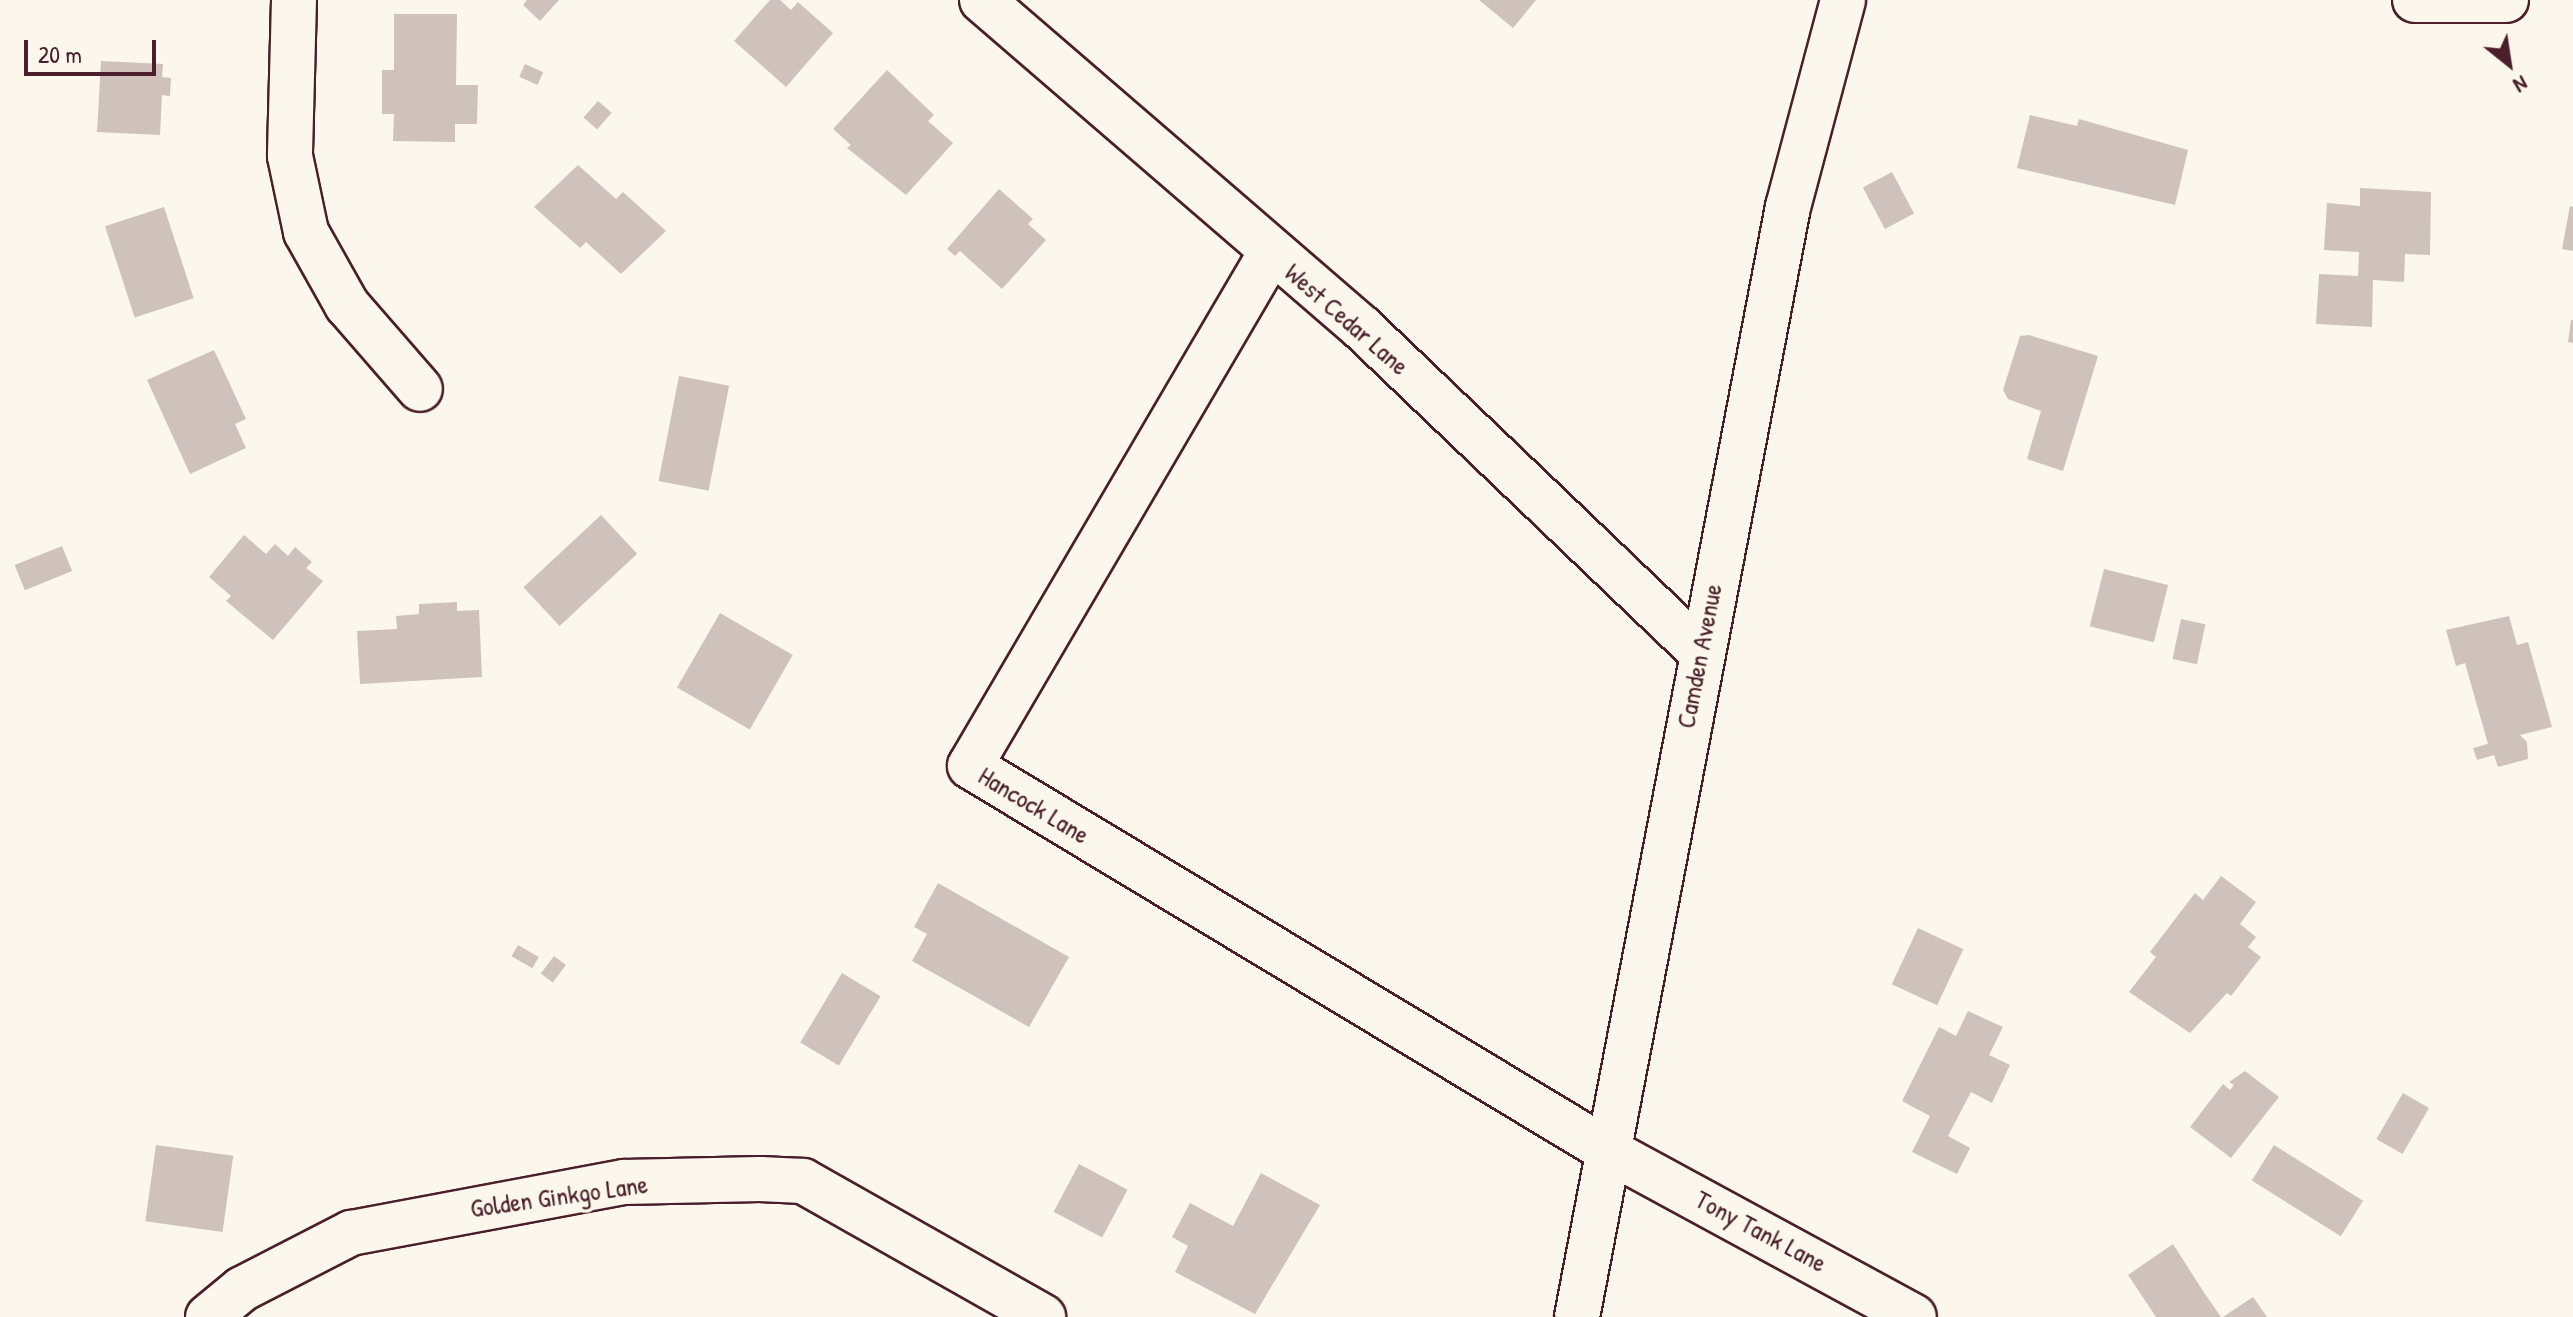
<!DOCTYPE html>
<html>
<head>
<meta charset="utf-8">
<style>
	body { margin:0 }
	#map { position:relative; width:2573px; height:1317px; overflow:hidden; background:#fbf7ec; font-family:"Patrick Hand",sans-serif }
	div>[style] { position:absolute }
	.building>* { inset:0; background:#cfc2bc; transform-origin:0 0 }
	.roads { filter:drop-shadow(2px 0 #4a1f2b) drop-shadow(-2px 0 #4a1f2b) drop-shadow(0 2px #4a1f2b) drop-shadow(0 -2px #4a1f2b) }
	.minor>* { height:44px; margin:-22px; padding:0 22px; transform-origin:22px; border-radius:22px; background:#fbf7ec }
	.tertiary>* { height:44px; margin:-22px; padding:0 22px; transform-origin:22px; border-radius:22px; background:#fbf7ec }
	span { translate:-50% -50%; white-space:nowrap; text-align:center; line-height:1.15; -webkit-text-stroke:7px #fbf7ec; paint-order:stroke }
	.street-label { font-size:26px; color:#4a1f2b }
	.north { position:absolute; left:2469px; top:24px; width:80px; height:80px; -webkit-text-stroke:6px #fbf7ec; paint-order:stroke; rotate:150deg; font-size:22px; font-weight:700; line-height:32px; text-align:center; color:#4a1f2b }
	.north::after { content:''; display:block; margin:auto; width:28px; height:36px; background:#4a1f2b; clip-path:polygon(50% 0,100% 100%,50% 72%,0 100%) }
	.scale { position:absolute; left:24px; top:40px; width:132px; height:36px; box-sizing:border-box; border:4px solid #4a1f2b; border-top:0; padding-left:10px; font-size:24px; line-height:28px; white-space:nowrap; color:#4a1f2b; -webkit-text-stroke:6px #fbf7ec; paint-order:stroke }
</style>
</head>
<body>
<div id="map">
	<div class="building">
		<div style="clip-path:polygon(527px 0,559px 0,540px 21px,523px 5px)"></div>
		<div style="clip-path:polygon(770px 0,780px 0,791px 10px,798px 2px,833px 33px,786px 87px,734px 41px)"></div>
		<div style="clip-path:polygon(1479px 0,1536px 0,1513px 28px)"></div>
		<div style="clip-path:polygon(394px 14px,457px 14px,456px 85px,478px 85px,477px 124px,455px 124px,455px 142px,393px 141px,394px 114px,382px 114px,382px 70px,394px 70px)"></div>
		<div style="clip-path:polygon(101px 61px,163px 64px,162px 77px,171px 78px,170px 96px,162px 95px,160px 135px,97px 132px)"></div>
		<div style="left:525px;top:64px;width:20px;height:14px;rotate:24deg"></div>
		<div style="clip-path:polygon(887px 70px,934px 115px,928px 121px,953px 143px,906px 195px,847px 148px,851px 145px,833px 129px)"></div>
		<div style="left:598px;top:101px;width:18px;height:22px;rotate:41deg"></div>
		<div style="clip-path:polygon(2030px 115px,2077px 126px,2079px 119px,2188px 150px,2175px 205px,2017px 168px)"></div>
		<div style="clip-path:polygon(578px 165px,616px 199px,623px 192px,666px 231px,621px 274px,586px 242px,580px 248px,534px 207px)"></div>
		<div style="left:1892px;top:172px;width:47px;height:33px;rotate:62deg"></div>
		<div style="clip-path:polygon(2360px 188px,2431px 192px,2430px 255px,2405px 254px,2404px 282px,2373px 280px,2372px 327px,2316px 324px,2319px 274px,2358px 276px,2359px 252px,2324px 250px,2327px 203px,2360px 206px)"></div>
		<div style="clip-path:polygon(999px 189px,1033px 219px,1028px 224px,1046px 240px,1002px 289px,960px 251px,955px 256px,947px 249px)"></div>
		<div style="clip-path:polygon(2570px 206px,2573px 207px,2573px 251px,2562px 249px)"></div>
		<div style="left:164px;top:207px;width:96px;height:62px;rotate:72deg"></div>
		<div style="clip-path:polygon(2571px 320px,2573px 320px,2573px 343px,2568px 342px)"></div>
		<div style="clip-path:polygon(2029px 335px,2098px 356px,2063px 471px,2027px 459px,2041px 411px,2008px 399px,2003px 390px,2020px 336px)"></div>
		<div style="clip-path:polygon(214px 350px,246px 419px,235px 424px,246px 448px,190px 474px,147px 380px)"></div>
		<div style="left:679px;top:376px;width:51px;height:107px;rotate:11deg"></div>
		<div style="left:601px;top:515px;width:53px;height:106px;rotate:47deg"></div>
		<div style="clip-path:polygon(244px 535px,266px 554px,275px 544px,288px 556px,295px 547px,312px 562px,306px 568px,323px 581px,273px 640px,226px 601px,231px 596px,209px 577px)"></div>
		<div style="left:62px;top:546px;width:27px;height:51px;rotate:68deg"></div>
		<div style="left:2104px;top:569px;width:66px;height:59px;rotate:14deg"></div>
		<div style="clip-path:polygon(457px 602px,457px 611px,479px 610px,482px 677px,360px 684px,357px 631px,397px 629px,396px 616px,419px 614px,419px 604px)"></div>
		<div style="left:720px;top:613px;width:84px;height:86px;rotate:30deg"></div>
		<div style="clip-path:polygon(2509px 616px,2517px 645px,2528px 642px,2552px 727px,2520px 735px,2527px 742px,2528px 759px,2498px 767px,2494px 755px,2477px 760px,2473px 748px,2488px 744px,2465px 663px,2456px 666px,2446px 630px)"></div>
		<div style="left:2181px;top:619px;width:25px;height:41px;rotate:12deg"></div>
		<div style="clip-path:polygon(2221px 876px,2256px 902px,2240px 924px,2256px 937px,2248px 947px,2261px 957px,2231px 996px,2227px 993px,2190px 1033px,2129px 992px,2156px 957px,2150px 952px,2195px 893px,2203px 900px)"></div>
		<div style="clip-path:polygon(938px 883px,1069px 957px,1029px 1027px,912px 961px,927px 934px,914px 927px)"></div>
		<div style="left:1918px;top:928px;width:50px;height:62px;rotate:25deg"></div>
		<div style="left:518px;top:945px;width:24px;height:13px;rotate:30deg"></div>
		<div style="left:554px;top:956px;width:15px;height:22px;rotate:37deg"></div>
		<div style="left:842px;top:973px;width:45px;height:81px;rotate:31deg"></div>
		<div style="clip-path:polygon(1968px 1011px,2003px 1027px,1989px 1055px,2010px 1065px,1992px 1103px,1971px 1092px,1948px 1136px,1970px 1148px,1957px 1174px,1912px 1152px,1930px 1116px,1902px 1101px,1939px 1027px,1956px 1036px)"></div>
		<div style="clip-path:polygon(2245px 1071px,2279px 1097px,2231px 1158px,2190px 1127px,2223px 1084px,2230px 1090px,2234px 1085px,2229px 1082px)"></div>
		<div style="left:2403px;top:1093px;width:30px;height:53px;rotate:30deg"></div>
		<div style="left:156px;top:1145px;width:78px;height:77px;rotate:8deg"></div>
		<div style="left:2274px;top:1145px;width:105px;height:42px;rotate:32deg"></div>
		<div style="left:1079px;top:1164px;width:55px;height:54px;rotate:28deg"></div>
		<div style="clip-path:polygon(1261px 1173px,1320px 1205px,1255px 1314px,1175px 1272px,1188px 1246px,1172px 1237px,1190px 1203px,1233px 1226px)"></div>
		<div style="clip-path:polygon(2173px 1244px,2203px 1291px,2221px 1317px,2156px 1317px,2128px 1275px)"></div>
		<div style="clip-path:polygon(2253px 1297px,2267px 1317px,2223px 1317px)"></div>
	</div>
	<div class="roads">
		<div class="minor">
			<div style="left:294px;top:0;width:156px;rotate:91.5deg"></div>
			<div style="left:290px;top:156px;width:78px;rotate:78.1deg"></div>
			<div style="left:306px;top:232px;width:84px;rotate:60.7deg"></div>
			<div style="left:347px;top:305px;width:111px;rotate:49deg"></div>
			<div style="left:982px;top:0;width:501px;rotate:40.79deg"></div>
			<div style="left:1361px;top:327px;width:469px;rotate:43.7deg"></div>
			<div style="left:2415px;top:0;width:91px"></div>
			<div style="left:1270px;top:254px;width:593px;rotate:120.37deg"></div>
			<div style="left:970px;top:766px;width:744px;rotate:31.08deg"></div>
			<div style="left:1607px;top:1150px;width:349px;rotate:28.5deg"></div>
			<div style="left:208px;top:1317px;width:44px;rotate:-39.5deg"></div>
			<div style="left:242px;top:1289px;width:123px;rotate:-27.2deg"></div>
			<div style="left:351px;top:1233px;width:278px;rotate:-10.6deg"></div>
			<div style="left:624px;top:1182px;width:136px;rotate:-1.3deg"></div>
			<div style="left:760px;top:1179px;width:43px;rotate:2.7deg"></div>
			<div style="left:803px;top:1181px;width:276px;rotate:29.5deg"></div>
		</div>
		<div class="tertiary">
			<div style="left:1577px;top:1317px;width:1130px;rotate:-79.24deg"></div>
			<div style="left:1788px;top:207px;width:214px;rotate:-75.1deg"></div>
		</div>
	</div>
	<div class="street-label">
		<span style="left:1347px;top:319px;rotate:41deg">West Cedar Lane</span>
		<span style="left:1699px;top:656px;rotate:-79deg">Camden Avenue</span>
		<span style="left:1034px;top:805px;rotate:31deg">Hancock Lane</span>
		<span style="left:559px;top:1196px;rotate:-8deg">Golden Ginkgo Lane</span>
		<span style="left:1761px;top:1231px;rotate:28deg">Tony Tank Lane</span>
	</div>
	<div class="north">N</div>
	<div class="scale">20 m</div>
</div>
</body>
</html>
